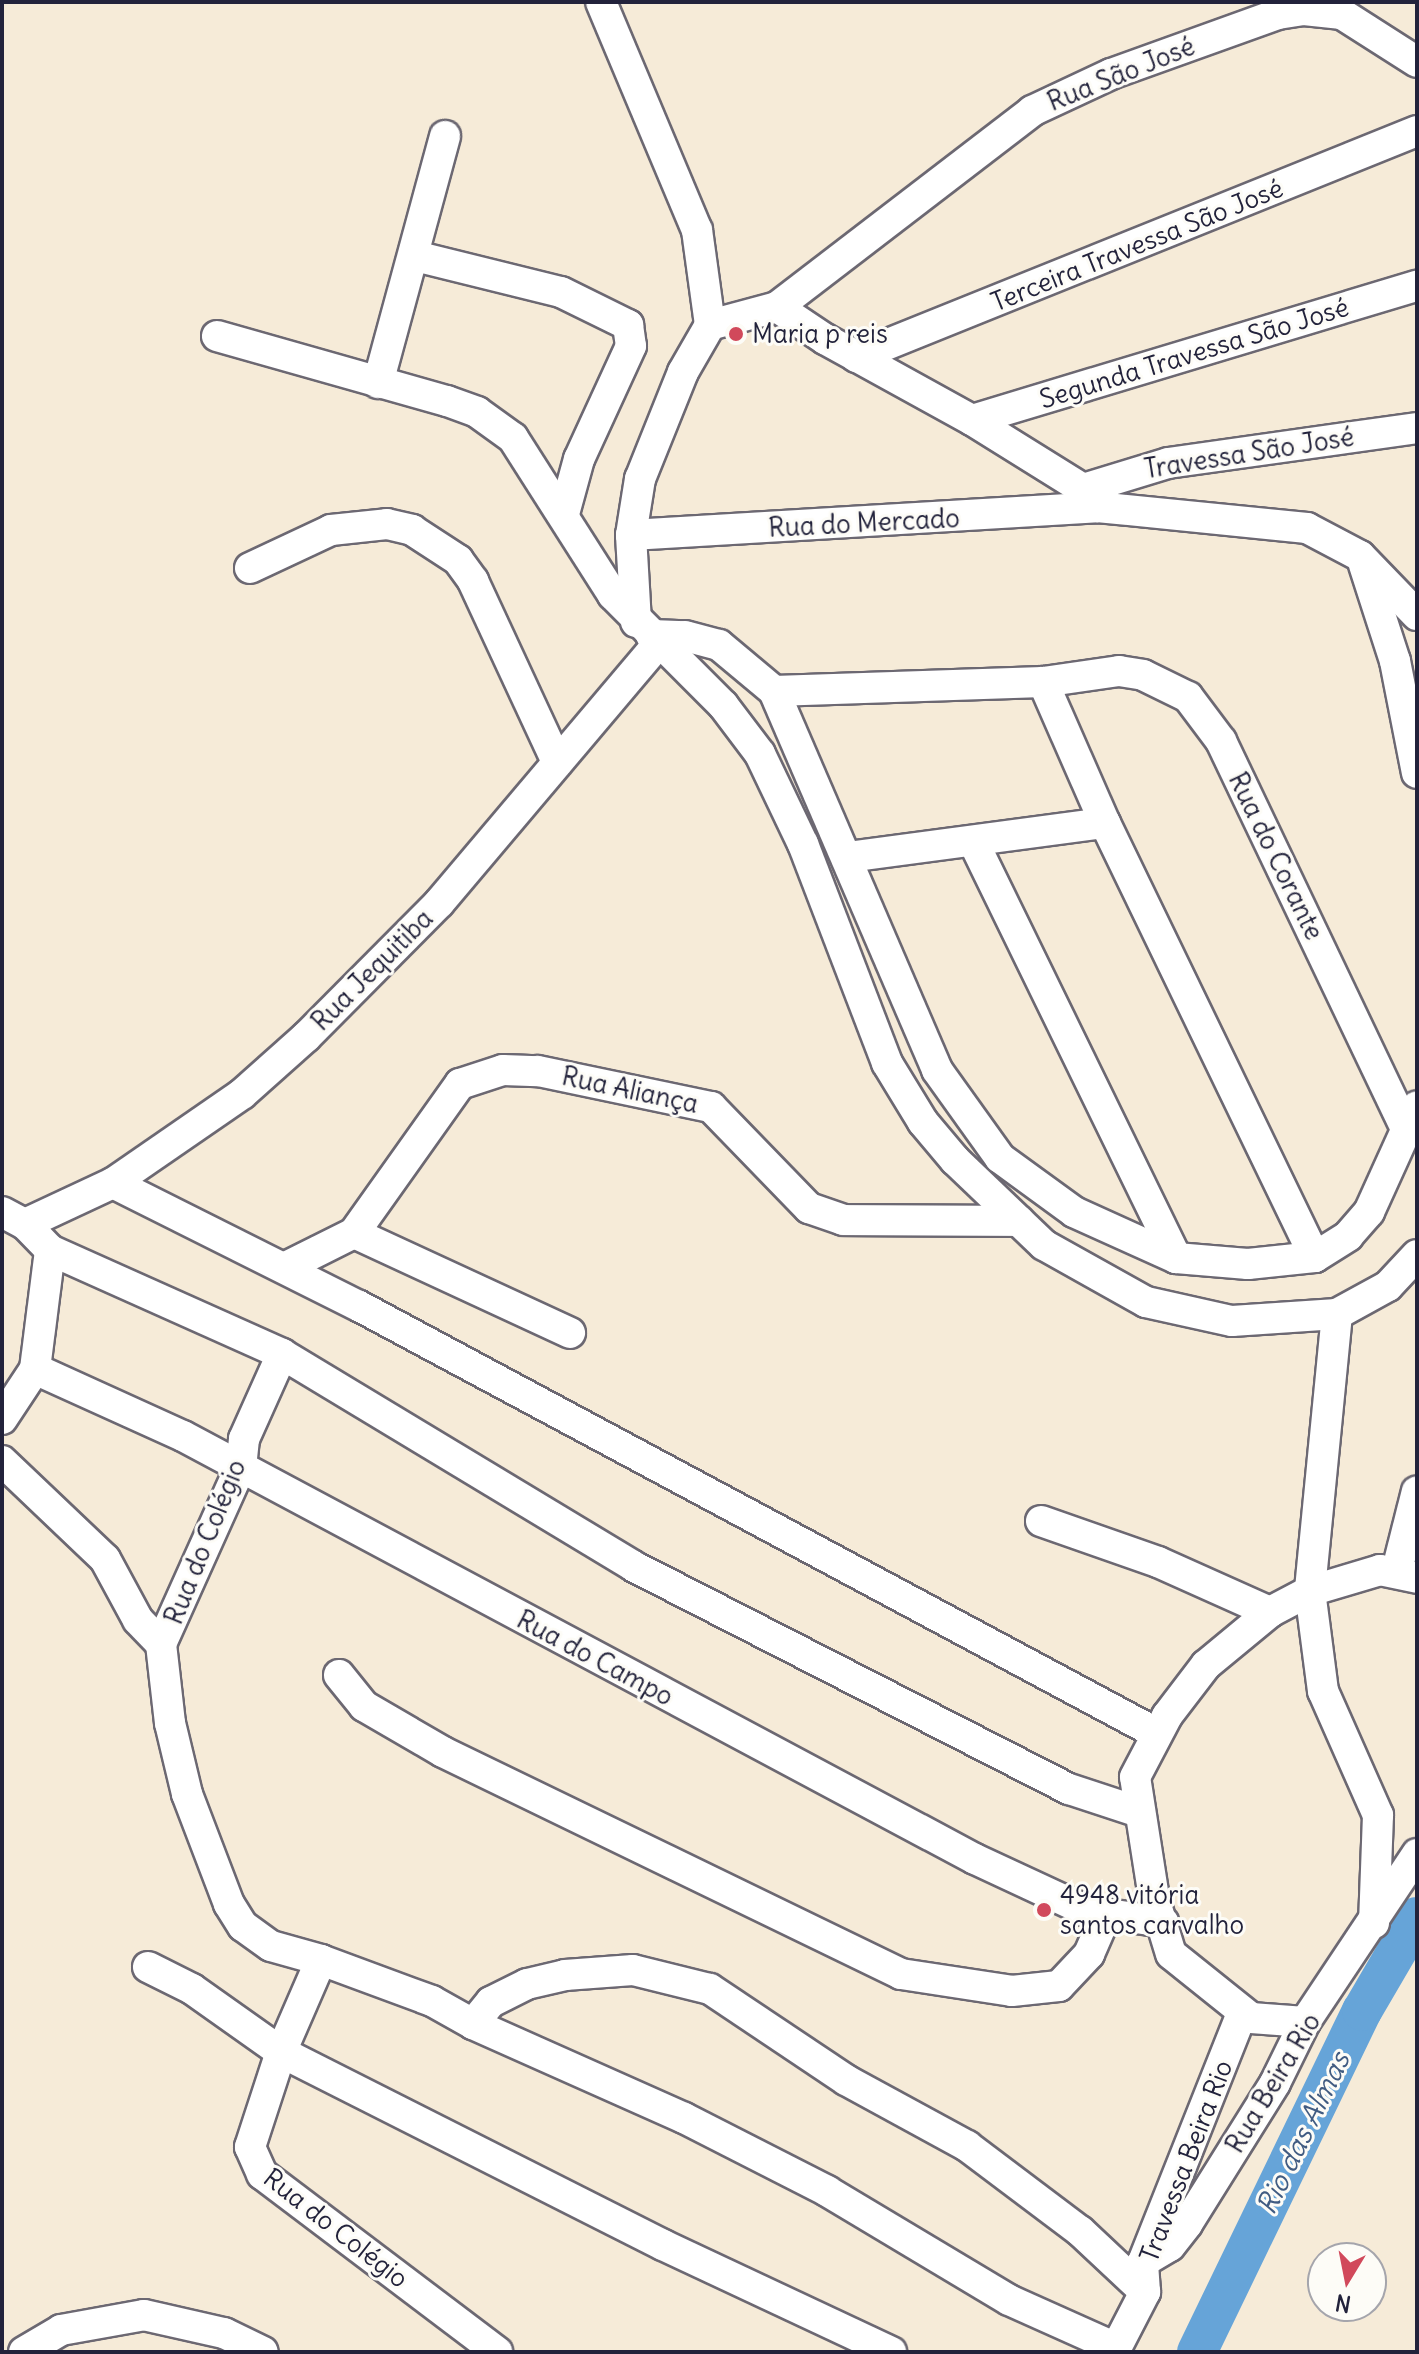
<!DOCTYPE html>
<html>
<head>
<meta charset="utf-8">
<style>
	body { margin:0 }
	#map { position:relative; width:1419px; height:2354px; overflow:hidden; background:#f6ebd8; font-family:Delius,sans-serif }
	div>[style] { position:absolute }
	.river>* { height:40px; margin:-20px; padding:0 20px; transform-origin:20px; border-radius:20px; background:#66a4d8 }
	.roads { filter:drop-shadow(2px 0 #6c6872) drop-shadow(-2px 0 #6c6872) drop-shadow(0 2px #6c6872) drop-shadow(0 -2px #6c6872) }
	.minor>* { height:30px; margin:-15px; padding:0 15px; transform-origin:15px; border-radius:15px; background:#fff }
	.dots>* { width:22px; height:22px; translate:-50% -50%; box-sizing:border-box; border:4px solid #fdfcf7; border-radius:50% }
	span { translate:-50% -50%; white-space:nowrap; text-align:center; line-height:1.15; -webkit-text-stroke:6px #fdfcf7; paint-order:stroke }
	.street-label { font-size:26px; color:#22223b }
	.poi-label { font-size:26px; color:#22223b }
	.left { translate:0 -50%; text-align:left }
	.water-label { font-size:28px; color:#415c82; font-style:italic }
	.frame { position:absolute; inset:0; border:4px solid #22223b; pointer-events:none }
	.north { position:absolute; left:1307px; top:2242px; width:80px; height:80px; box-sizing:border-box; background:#fdfcf7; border:2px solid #a5a5ac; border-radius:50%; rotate:190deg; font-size:22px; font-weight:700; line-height:32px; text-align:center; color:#22223b }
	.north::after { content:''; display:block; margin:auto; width:28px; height:36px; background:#d1495b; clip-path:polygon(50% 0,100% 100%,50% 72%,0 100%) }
</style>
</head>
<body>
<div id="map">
	<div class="river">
		<div style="left:1197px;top:2352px;width:379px;rotate:-64.2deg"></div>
		<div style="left:1362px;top:2011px;width:109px;rotate:-59.7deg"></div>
	</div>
	<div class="roads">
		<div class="minor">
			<div style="left:601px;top:2px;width:247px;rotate:67.2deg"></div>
			<div style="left:697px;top:230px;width:96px;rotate:82.2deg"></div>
			<div style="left:415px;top:256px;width:150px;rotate:13.9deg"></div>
			<div style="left:561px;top:292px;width:75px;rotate:26.2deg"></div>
			<div style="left:628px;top:325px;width:21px;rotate:82deg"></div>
			<div style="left:631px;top:346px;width:124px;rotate:114.7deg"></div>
			<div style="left:579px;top:459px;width:57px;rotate:105.3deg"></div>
			<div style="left:777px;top:307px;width:58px;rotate:33.7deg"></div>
			<div style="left:825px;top:339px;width:168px;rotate:28.9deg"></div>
			<div style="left:972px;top:420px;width:131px;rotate:31.9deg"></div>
			<div style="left:1083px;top:489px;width:23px;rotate:52deg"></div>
			<div style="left:217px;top:336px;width:239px;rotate:15.8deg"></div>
			<div style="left:447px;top:401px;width:32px;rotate:20deg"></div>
			<div style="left:477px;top:412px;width:44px;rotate:35.8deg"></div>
			<div style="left:513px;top:438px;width:186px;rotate:57.5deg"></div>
			<div style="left:613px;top:595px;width:156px;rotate:45deg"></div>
			<div style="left:723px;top:705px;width:61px;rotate:52.9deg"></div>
			<div style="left:760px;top:754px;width:100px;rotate:64.5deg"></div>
			<div style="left:803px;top:844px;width:235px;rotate:69deg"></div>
			<div style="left:887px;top:1063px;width:69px;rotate:58.6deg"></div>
			<div style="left:923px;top:1122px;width:50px;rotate:49.9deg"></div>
			<div style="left:955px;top:1160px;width:123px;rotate:43.7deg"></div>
			<div style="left:1044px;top:1245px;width:117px;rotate:29.2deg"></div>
			<div style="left:1146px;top:1302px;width:88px;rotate:12.5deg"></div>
			<div style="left:1232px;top:1321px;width:105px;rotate:-3.8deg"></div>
			<div style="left:1337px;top:1314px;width:58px;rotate:-28.8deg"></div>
			<div style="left:1388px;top:1286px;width:42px;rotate:-46.9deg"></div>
			<div style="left:856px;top:357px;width:605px;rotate:-21.94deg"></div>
			<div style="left:378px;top:383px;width:256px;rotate:-74.8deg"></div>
			<div style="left:972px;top:420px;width:465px;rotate:-16.8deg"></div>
			<div style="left:1083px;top:489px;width:89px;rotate:-17deg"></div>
			<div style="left:1168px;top:463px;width:251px;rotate:-8deg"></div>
			<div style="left:631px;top:535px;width:467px;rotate:-3.4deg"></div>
			<div style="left:1097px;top:507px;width:211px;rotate:5.7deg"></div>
			<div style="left:1307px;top:528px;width:60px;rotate:27.8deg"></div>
			<div style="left:1360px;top:556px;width:82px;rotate:46deg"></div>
			<div style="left:1364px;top:565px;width:101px;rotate:72.1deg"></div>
			<div style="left:1395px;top:661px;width:114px;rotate:78.9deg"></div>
			<div style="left:250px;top:568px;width:89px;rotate:-25.1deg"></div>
			<div style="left:331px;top:530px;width:56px;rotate:-6.1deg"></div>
			<div style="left:387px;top:524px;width:26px;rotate:13deg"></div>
			<div style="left:412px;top:530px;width:55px;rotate:33.1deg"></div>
			<div style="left:458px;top:560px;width:26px;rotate:54deg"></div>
			<div style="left:473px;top:581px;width:200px;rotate:65.1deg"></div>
			<div style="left:636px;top:622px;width:87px;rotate:-93.3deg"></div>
			<div style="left:631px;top:535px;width:57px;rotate:-80.9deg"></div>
			<div style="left:640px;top:479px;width:115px;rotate:-68.1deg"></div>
			<div style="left:683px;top:372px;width:54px;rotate:-60.1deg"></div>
			<div style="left:710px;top:325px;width:69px;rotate:-15deg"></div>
			<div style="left:777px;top:307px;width:322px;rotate:-37.5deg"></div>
			<div style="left:1032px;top:111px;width:87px;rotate:-25.1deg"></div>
			<div style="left:1111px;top:74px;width:177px;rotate:-19.8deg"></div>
			<div style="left:1278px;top:14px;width:26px;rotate:-9deg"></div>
			<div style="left:1304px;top:10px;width:38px;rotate:6deg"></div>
			<div style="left:1342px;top:14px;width:89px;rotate:32.6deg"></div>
			<div style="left:651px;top:635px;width:34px;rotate:2deg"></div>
			<div style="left:685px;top:636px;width:35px;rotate:15deg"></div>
			<div style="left:719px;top:645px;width:72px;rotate:39.9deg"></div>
			<div style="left:774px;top:691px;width:413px;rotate:66.7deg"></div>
			<div style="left:937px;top:1070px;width:108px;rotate:54.4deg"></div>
			<div style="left:1000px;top:1158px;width:92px;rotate:36.1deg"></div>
			<div style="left:1074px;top:1212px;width:112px;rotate:24.3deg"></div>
			<div style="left:1176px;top:1258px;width:72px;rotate:4.8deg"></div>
			<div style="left:1248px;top:1264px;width:67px;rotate:-6deg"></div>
			<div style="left:1315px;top:1257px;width:39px;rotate:-32deg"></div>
			<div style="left:1348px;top:1236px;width:32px;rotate:-49deg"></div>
			<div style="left:1369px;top:1212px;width:116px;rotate:-65.6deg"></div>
			<div style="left:1043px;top:682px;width:154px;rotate:66.3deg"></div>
			<div style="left:1105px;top:823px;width:482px;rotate:64.2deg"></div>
			<div style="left:774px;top:691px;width:269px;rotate:-1.9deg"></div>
			<div style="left:1043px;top:682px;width:77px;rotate:-8.2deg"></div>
			<div style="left:1119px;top:671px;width:24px;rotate:9deg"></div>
			<div style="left:1143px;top:675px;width:50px;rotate:26.1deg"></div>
			<div style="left:1188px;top:697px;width:55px;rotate:53.1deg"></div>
			<div style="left:1221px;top:741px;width:425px;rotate:64.5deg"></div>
			<div style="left:973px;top:841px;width:464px;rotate:64deg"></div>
			<div style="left:849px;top:857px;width:258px;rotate:-7.6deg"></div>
			<div style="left:113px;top:1183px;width:275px;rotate:26.6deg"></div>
			<div style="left:359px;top:1306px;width:904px;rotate:28.18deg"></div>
			<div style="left:2px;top:1212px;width:26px;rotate:28deg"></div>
			<div style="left:25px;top:1224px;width:36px;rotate:46deg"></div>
			<div style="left:50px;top:1250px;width:254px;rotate:24.1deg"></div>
			<div style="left:282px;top:1354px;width:410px;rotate:31.1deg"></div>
			<div style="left:633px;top:1566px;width:490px;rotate:27.1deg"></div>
			<div style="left:1069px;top:1789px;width:74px;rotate:18.2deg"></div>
			<div style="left:25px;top:1224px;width:97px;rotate:-25deg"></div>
			<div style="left:113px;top:1183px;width:157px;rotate:-34.6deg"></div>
			<div style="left:242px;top:1094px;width:86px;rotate:-41.7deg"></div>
			<div style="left:306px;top:1037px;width:189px;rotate:-45.2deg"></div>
			<div style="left:439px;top:903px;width:339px;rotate:-49.8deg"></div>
			<div style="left:354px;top:1233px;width:238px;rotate:24.8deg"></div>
			<div style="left:284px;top:1268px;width:78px;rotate:-26.6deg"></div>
			<div style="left:354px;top:1233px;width:183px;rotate:-54.6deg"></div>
			<div style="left:460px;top:1084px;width:45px;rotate:-18deg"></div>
			<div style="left:503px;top:1070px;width:35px;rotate:2deg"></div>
			<div style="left:538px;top:1071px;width:177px;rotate:11.8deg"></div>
			<div style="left:711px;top:1107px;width:141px;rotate:45.9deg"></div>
			<div style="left:809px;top:1208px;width:36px;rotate:19deg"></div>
			<div style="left:843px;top:1220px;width:176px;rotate:0.3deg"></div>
			<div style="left:1337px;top:1314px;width:278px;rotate:95.6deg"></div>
			<div style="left:1310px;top:1591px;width:101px;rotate:82.6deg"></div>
			<div style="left:1323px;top:1691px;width:136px;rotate:66.1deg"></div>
			<div style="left:1378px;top:1815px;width:108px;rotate:92.1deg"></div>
			<div style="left:282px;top:1354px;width:93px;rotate:114.1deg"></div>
			<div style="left:244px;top:1439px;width:27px;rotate:96deg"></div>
			<div style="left:241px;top:1466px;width:195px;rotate:114.2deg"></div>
			<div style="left:161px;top:1644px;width:80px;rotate:83.5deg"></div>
			<div style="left:170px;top:1723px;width:73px;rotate:76.5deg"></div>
			<div style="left:187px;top:1794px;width:118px;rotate:69.1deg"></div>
			<div style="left:229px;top:1904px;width:26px;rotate:58deg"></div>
			<div style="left:243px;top:1926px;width:34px;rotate:36deg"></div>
			<div style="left:271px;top:1946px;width:52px;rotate:15.6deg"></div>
			<div style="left:321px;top:1960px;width:100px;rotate:113.5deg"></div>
			<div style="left:281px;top:2052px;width:100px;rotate:108.1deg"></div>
			<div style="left:250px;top:2147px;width:30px;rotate:66deg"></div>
			<div style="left:262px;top:2174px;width:295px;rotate:37.1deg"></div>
			<div style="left:35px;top:1369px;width:162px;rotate:24.4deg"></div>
			<div style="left:183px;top:1436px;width:898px;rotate:28.11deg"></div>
			<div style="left:975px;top:1859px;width:123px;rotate:24.9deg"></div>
			<div style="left:1087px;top:1911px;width:77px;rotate:8.2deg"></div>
			<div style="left:2px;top:1419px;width:60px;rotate:-56.6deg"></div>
			<div style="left:35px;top:1369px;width:120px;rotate:-82.8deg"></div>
			<div style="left:2px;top:1461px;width:142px;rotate:43.6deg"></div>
			<div style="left:105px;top:1559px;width:69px;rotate:61.6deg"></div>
			<div style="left:138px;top:1620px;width:33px;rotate:46deg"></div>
			<div style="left:1041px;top:1521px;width:124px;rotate:19.3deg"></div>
			<div style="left:1158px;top:1562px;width:123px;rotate:24.1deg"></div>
			<div style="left:1397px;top:1570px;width:81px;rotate:-75.8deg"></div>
			<div style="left:339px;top:1675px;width:40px;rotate:51deg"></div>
			<div style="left:364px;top:1706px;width:91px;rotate:30.2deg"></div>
			<div style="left:443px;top:1752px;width:509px;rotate:25.86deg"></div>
			<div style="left:901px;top:1974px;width:112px;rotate:8.7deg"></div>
			<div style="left:1012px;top:1991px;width:47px;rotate:-6.1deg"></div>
			<div style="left:1059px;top:1986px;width:44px;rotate:-46.8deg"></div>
			<div style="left:1089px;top:1954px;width:43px;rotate:-66.4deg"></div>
			<div style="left:321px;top:1960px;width:118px;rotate:20.3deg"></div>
			<div style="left:432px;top:2001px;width:47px;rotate:29.3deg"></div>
			<div style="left:473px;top:2024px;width:231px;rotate:24deg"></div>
			<div style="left:684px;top:2118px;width:161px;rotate:27deg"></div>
			<div style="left:827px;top:2191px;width:212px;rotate:30.9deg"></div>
			<div style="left:1009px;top:2300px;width:115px;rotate:24.1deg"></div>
			<div style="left:148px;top:1967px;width:49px;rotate:26.6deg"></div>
			<div style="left:192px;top:1989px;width:109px;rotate:35.3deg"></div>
			<div style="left:281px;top:2052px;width:428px;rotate:26.8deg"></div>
			<div style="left:663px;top:2245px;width:252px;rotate:25.1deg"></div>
			<div style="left:1305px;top:2022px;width:54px;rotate:-175.8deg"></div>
			<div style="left:1251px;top:2018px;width:102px;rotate:-141.3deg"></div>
			<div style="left:1171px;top:1954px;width:59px;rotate:-106.9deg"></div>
			<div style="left:1154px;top:1898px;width:122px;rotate:-98.9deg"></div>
			<div style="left:1135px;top:1777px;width:69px;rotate:-62.3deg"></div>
			<div style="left:1167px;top:1716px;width:64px;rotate:-52.6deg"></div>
			<div style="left:1206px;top:1665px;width:83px;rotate:-39.6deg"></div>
			<div style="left:1270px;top:1612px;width:45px;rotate:-27.7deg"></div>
			<div style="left:1310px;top:1591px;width:73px;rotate:-16.7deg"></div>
			<div style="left:1380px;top:1570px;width:38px;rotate:12deg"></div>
			<div style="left:473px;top:2024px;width:28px;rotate:-51deg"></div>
			<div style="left:491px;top:2002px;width:40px;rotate:-26.6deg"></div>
			<div style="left:527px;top:1984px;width:39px;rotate:-13deg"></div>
			<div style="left:565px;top:1975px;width:68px;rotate:-4.2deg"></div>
			<div style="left:633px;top:1970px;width:79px;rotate:13.9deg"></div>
			<div style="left:710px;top:1989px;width:164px;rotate:33.8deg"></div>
			<div style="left:846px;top:2080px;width:138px;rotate:28.6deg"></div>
			<div style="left:967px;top:2146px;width:141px;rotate:37deg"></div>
			<div style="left:1080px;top:2231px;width:89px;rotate:43.2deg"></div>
			<div style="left:1143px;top:2262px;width:31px;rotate:-31deg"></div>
			<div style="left:1170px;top:2246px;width:28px;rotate:-52deg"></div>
			<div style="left:1187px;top:2224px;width:166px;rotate:-58deg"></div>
			<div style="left:1275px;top:2083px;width:68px;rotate:-63.8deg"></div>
			<div style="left:1305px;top:2022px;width:202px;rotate:-56.3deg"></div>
			<div style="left:24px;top:2352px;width:43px;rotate:-30.7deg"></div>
			<div style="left:61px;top:2330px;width:84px;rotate:-10.2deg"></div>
			<div style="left:144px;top:2315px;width:82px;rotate:12.7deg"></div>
			<div style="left:224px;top:2333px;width:43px;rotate:26deg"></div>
			<div style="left:1114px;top:2352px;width:68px;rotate:-62.7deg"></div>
			<div style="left:1145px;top:2292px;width:30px;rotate:-94deg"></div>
			<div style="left:1143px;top:2262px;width:268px;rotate:-68.3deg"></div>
		</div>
	</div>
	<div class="dots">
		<div style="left:736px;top:334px;background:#d1495b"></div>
		<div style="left:1044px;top:1910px;background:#d1495b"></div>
	</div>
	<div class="street-label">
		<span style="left:1121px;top:74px;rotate:-22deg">Rua São José</span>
		<span style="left:1137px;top:245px;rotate:-22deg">Terceira Travessa São José</span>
		<span style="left:1194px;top:353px;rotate:-17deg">Segunda Travessa São José</span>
		<span style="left:1249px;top:453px;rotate:-9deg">Travessa São José</span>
		<span style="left:864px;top:523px;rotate:-3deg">Rua do Mercado</span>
		<span style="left:1276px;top:856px;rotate:64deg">Rua do Corante</span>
		<span style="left:372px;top:970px;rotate:-45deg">Rua Jequitiba</span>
		<span style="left:630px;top:1090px;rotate:12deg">Rua Aliança</span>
		<span style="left:205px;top:1542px;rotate:-68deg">Rua do Colégio</span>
		<span style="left:595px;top:1658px;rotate:28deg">Rua do Campo</span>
		<span style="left:1273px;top:2083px;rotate:-59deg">Rua Beira Rio</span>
		<span style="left:1186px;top:2161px;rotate:-69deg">Travessa Beira Rio</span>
		<span style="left:336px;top:2228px;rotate:38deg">Rua do Colégio</span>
	</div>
	<div class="poi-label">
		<span class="left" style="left:752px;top:334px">Maria p reis</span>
		<span class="left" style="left:1060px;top:1910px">4948 vitória<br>santos carvalho</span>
	</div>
	<div class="water-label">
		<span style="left:1303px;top:2133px;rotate:-64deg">Rio das Almas</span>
	</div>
	<div class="frame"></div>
	<div class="north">N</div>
</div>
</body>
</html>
